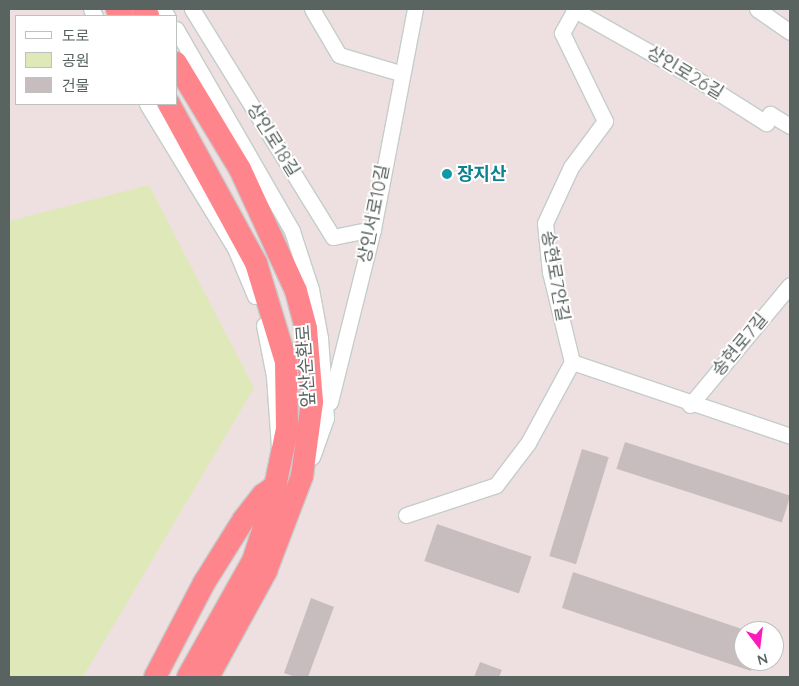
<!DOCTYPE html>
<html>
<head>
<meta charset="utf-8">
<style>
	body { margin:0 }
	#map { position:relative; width:799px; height:686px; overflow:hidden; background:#eee0e0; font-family:Quicksand,"Noto Sans KR",sans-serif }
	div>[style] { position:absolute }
	.green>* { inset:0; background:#dfe8b9 }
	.building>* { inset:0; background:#c8bdbe; transform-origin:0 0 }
	.roads { filter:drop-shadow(1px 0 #c4cdcb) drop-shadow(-1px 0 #c4cdcb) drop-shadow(0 1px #c4cdcb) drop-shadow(0 -1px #c4cdcb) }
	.minor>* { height:15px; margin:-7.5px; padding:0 7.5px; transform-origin:7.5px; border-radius:7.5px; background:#fff }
	.highway>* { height:22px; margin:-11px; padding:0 11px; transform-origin:11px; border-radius:11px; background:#ff858d }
	.dots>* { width:14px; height:14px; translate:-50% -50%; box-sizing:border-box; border:2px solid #fff; border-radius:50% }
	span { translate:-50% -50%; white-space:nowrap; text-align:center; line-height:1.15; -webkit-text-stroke:4px #fff; paint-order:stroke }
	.street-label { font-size:18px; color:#596360 }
	.culture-label { font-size:18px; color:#0d838f; font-weight:700 }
	.left { translate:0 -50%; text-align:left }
	.frame { position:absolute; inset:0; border:10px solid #596360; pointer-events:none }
	.legend { position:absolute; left:15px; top:15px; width:162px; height:90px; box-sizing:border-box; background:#fff; border:1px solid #bdc1bf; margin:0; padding:6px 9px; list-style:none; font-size:15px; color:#596360 }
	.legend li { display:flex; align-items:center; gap:10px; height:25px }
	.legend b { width:25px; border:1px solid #bdc1bf }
	.north { position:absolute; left:734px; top:621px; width:50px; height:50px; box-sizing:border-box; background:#fff; border:1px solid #bdc1bf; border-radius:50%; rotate:165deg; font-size:14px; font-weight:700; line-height:20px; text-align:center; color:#596360 }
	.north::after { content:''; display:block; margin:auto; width:18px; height:22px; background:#f91bbc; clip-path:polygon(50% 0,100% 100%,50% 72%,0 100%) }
</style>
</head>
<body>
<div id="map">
	<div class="green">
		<div style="clip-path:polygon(149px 185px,254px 388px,83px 677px,9px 677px,9px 221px)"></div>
	</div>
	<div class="building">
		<div style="left:625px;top:442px;width:174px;height:28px;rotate:18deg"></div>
		<div style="left:582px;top:449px;width:28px;height:112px;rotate:17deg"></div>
		<div style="left:437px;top:524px;width:100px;height:39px;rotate:19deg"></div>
		<div style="clip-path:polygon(573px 572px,748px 631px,744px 631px,744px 661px,754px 661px,751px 671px,562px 608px)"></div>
		<div style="clip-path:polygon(311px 598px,334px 607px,308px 677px,295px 677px,284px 673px)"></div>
		<div style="clip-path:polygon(480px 662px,502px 670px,499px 677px,474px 677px)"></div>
	</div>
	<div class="roads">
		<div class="minor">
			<div style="left:91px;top:9px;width:8px;rotate:60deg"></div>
			<div style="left:162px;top:9px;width:9px;rotate:54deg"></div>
			<div style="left:192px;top:9px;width:268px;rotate:58.3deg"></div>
			<div style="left:333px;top:237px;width:41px;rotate:-11.3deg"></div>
			<div style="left:312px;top:9px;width:53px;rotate:59.6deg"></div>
			<div style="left:339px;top:55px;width:64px;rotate:16.4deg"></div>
			<div style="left:573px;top:9px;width:137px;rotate:29.4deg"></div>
			<div style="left:692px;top:76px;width:88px;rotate:32.4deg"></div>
			<div style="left:766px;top:123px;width:10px;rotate:-66deg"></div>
			<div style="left:770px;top:114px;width:23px;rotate:31deg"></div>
			<div style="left:757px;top:9px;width:40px;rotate:34.9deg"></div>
			<div style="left:176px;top:29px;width:233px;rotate:60.1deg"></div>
			<div style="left:292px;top:231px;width:61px;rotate:71.9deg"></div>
			<div style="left:311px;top:289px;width:50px;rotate:79.6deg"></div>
			<div style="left:320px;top:338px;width:80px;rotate:85.7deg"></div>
			<div style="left:326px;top:418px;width:41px;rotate:109.7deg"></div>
			<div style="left:147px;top:104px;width:169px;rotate:58.6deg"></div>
			<div style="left:235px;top:248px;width:52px;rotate:67.4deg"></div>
			<div style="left:264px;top:325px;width:52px;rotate:78.9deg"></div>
			<div style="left:274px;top:376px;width:72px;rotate:86deg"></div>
			<div style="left:572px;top:362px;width:230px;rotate:18.7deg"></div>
			<div style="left:330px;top:402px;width:178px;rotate:-76deg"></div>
			<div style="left:373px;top:229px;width:224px;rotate:-79.2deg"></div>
			<div style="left:690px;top:405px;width:156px;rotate:-50.2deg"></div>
			<div style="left:406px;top:515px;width:95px;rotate:-18.4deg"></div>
			<div style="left:496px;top:485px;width:53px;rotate:-52.7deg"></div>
			<div style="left:528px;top:443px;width:92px;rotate:-61.5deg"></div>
			<div style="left:572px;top:362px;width:93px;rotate:-103.7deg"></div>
			<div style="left:550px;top:272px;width:49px;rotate:-95.8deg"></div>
			<div style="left:545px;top:223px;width:62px;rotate:-65.1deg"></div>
			<div style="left:571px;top:167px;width:57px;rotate:-53.5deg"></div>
			<div style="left:605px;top:121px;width:98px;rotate:-116deg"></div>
			<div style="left:562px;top:33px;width:26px;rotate:-61deg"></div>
		</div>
		<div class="highway">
			<div style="left:117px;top:9px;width:9px;rotate:54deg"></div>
			<div style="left:143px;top:9px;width:9px;rotate:54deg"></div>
			<div style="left:176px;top:63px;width:124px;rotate:58.9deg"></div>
			<div style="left:240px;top:169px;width:134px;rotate:65.3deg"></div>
			<div style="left:296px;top:291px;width:39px;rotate:75deg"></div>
			<div style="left:306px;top:329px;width:73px;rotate:85.3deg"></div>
			<div style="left:312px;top:402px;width:75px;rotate:97.7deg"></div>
			<div style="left:302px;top:476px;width:102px;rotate:110.8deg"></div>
			<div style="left:266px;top:571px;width:121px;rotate:118.7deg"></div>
			<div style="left:169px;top:104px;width:181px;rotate:61.3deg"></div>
			<div style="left:256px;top:263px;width:103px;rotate:73.1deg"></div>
			<div style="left:286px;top:362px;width:67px;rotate:89.1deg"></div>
			<div style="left:287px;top:429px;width:79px;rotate:101.7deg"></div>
			<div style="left:271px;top:506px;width:58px;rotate:108.1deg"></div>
			<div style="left:253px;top:561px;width:133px;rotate:119.3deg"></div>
			<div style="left:155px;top:677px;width:106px;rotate:-62.5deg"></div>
			<div style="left:204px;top:583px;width:75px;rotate:-58deg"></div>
			<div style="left:244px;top:519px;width:31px;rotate:-52deg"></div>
			<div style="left:263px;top:495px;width:15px;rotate:-37deg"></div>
		</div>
	</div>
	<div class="dots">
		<div style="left:447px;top:174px;background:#0f9aa8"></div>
	</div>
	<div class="street-label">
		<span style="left:685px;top:73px;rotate:31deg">상인로26길</span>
		<span style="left:273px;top:140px;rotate:58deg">상인로18길</span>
		<span style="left:374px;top:214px;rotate:-79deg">상인서로10길</span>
		<span style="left:555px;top:276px;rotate:80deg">송현로7안길</span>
		<span style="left:740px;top:345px;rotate:-50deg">송현로7길</span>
		<span style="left:306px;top:366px;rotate:-94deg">앞산순환로</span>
	</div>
	<div class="culture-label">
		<span class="left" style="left:457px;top:174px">장지산</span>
	</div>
	<div class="frame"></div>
	<ul class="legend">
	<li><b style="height:6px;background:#fff"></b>도로</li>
	<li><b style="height:14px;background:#dfe8b9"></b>공원</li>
	<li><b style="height:14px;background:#c8bdbe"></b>건물</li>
	</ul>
	<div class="north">N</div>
</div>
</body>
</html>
